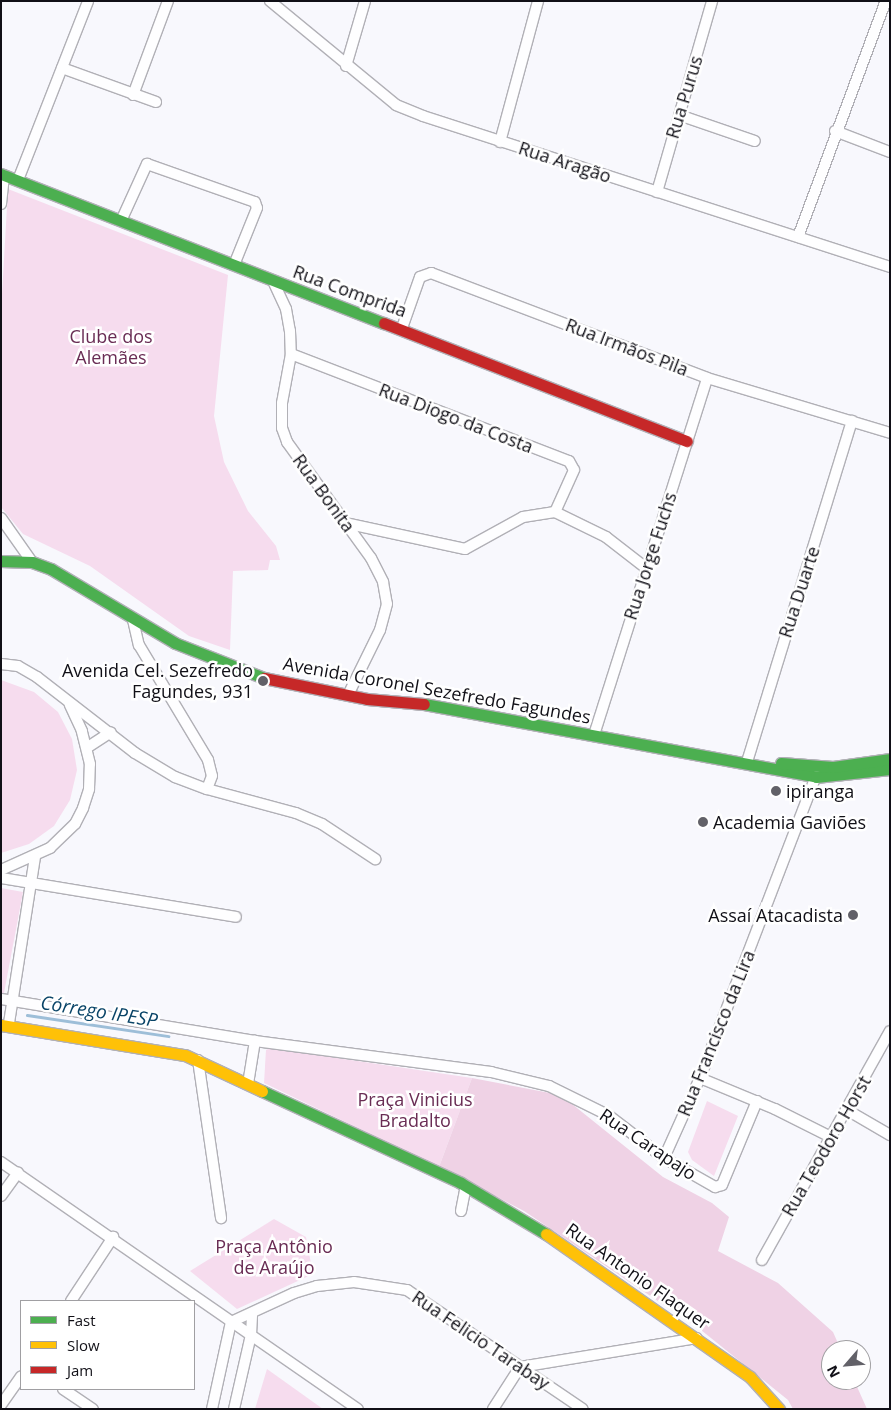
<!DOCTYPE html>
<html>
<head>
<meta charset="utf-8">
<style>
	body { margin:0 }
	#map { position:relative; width:891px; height:1410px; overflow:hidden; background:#f8f8fd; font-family:"Open Sans",sans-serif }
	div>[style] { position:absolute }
	.green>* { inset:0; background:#f6dcee }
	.forest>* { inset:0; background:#efd2e5 }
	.stream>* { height:3px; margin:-1.5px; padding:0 1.5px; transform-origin:1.5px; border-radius:1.5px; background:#9dbed8 }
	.roads { filter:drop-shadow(1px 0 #b1b0b6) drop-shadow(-1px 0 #b1b0b6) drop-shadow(0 1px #b1b0b6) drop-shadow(0 -1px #b1b0b6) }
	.street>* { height:10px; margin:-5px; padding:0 5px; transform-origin:5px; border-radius:5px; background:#fefeff }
	.fast>* { height:11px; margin:-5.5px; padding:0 5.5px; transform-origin:5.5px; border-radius:5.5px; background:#4caf50 }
	.slow>* { height:11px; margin:-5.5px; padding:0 5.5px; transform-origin:5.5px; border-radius:5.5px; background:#ffc107 }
	.jam>* { height:11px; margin:-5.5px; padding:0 5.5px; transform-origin:5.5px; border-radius:5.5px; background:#c62828 }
	.dots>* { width:14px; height:14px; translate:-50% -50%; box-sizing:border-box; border:2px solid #fff; border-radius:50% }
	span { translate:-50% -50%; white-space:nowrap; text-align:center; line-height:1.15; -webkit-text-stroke:5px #fff; paint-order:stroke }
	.street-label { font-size:18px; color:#111017 }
	.park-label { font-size:18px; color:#692c54 }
	.poi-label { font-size:18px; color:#111017 }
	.right { translate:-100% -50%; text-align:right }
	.left { translate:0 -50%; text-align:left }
	.water-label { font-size:19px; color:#094467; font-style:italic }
	.frame { position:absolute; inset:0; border:2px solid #111017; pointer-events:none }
	.legend { position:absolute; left:20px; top:1300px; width:175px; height:90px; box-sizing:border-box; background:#fff; border:1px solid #a09fa2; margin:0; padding:6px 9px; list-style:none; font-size:15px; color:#111017 }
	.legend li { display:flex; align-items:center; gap:10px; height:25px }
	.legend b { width:25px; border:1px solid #a09fa2 }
	.north { position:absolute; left:821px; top:1340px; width:50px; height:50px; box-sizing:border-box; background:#fff; border:1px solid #a09fa2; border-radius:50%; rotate:243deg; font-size:14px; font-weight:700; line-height:20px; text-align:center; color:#111017 }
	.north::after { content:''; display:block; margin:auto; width:18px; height:22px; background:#626168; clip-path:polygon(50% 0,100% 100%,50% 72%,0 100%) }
</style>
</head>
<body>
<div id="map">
	<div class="green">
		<div style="clip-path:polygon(8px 189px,228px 275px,214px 416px,224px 462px,248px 511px,276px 546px,280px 560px,270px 560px,268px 570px,233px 571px,230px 650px,189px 636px,90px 566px,23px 534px,1px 507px,1px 312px)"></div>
		<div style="clip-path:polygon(1px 680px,34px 692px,58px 712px,72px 739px,77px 770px,70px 800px,54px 826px,29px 844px,1px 853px)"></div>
		<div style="clip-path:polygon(1px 888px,23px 892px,4px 993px,1px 993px)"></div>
		<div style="clip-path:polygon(270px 1048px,472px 1078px,439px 1167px,264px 1083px,266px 1050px)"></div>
		<div style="clip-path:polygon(707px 1101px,738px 1116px,714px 1176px,692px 1160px,688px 1152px)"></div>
		<div style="clip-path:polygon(274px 1219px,306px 1237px,313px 1274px,237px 1309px,190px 1271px)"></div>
		<div style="clip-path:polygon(267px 1369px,323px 1409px,255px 1409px)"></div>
	</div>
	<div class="forest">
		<div style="clip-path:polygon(472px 1078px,550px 1093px,572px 1104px,663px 1177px,712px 1203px,729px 1217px,718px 1251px,778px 1283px,833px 1332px,841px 1350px,831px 1350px,831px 1380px,854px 1380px,867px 1409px,793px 1409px,788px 1400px,701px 1330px,524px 1211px,439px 1167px)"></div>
	</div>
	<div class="stream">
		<div style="left:27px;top:1015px;width:143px;rotate:8.5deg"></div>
	</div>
	<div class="roads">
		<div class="street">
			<div style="left:270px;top:1px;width:163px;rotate:39.5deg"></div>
			<div style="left:396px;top:105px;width:29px;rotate:22deg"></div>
			<div style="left:423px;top:116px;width:491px;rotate:17.9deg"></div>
			<div style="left:346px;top:66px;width:68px;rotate:-73.7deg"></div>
			<div style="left:62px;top:68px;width:100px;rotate:19.9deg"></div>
			<div style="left:133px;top:95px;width:100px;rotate:-69.6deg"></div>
			<div style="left:679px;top:115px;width:80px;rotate:18.9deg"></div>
			<div style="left:835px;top:131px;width:59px;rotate:20.9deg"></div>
			<div style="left:500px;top:142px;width:146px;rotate:-74.9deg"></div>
			<div style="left:18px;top:180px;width:192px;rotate:-68.6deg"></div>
			<div style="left:657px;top:192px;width:199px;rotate:-73.9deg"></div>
			<div style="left:1px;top:204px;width:29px;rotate:-84deg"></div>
			<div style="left:121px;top:221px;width:63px;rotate:-65.5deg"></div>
			<div style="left:147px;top:164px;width:114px;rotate:19.4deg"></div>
			<div style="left:255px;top:202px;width:6px;rotate:72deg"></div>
			<div style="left:257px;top:208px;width:61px;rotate:112deg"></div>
			<div style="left:798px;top:237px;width:252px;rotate:-69.6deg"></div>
			<div style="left:273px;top:281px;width:31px;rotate:65deg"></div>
			<div style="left:286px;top:309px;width:22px;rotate:80deg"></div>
			<div style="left:290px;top:331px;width:23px;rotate:88deg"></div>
			<div style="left:291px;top:354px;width:50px;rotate:100.4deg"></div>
			<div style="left:282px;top:403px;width:25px;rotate:90deg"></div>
			<div style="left:282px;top:428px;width:15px;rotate:70deg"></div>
			<div style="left:287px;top:442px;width:143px;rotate:54.1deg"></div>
			<div style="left:371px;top:558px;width:27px;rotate:63deg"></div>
			<div style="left:383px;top:582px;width:22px;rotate:80deg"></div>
			<div style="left:387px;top:604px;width:27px;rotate:105deg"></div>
			<div style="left:380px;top:630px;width:72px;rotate:116.2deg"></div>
			<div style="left:402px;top:328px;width:54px;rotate:-70.6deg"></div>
			<div style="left:420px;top:277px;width:12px;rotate:-20deg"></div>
			<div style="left:431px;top:273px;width:295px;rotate:20.8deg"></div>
			<div style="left:707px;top:378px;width:191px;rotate:16.7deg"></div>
			<div style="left:291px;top:354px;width:298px;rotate:21.1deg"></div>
			<div style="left:569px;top:461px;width:10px;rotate:61deg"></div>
			<div style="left:574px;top:470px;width:46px;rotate:114.3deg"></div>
			<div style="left:1px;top:518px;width:54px;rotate:54.8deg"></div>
			<div style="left:345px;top:523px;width:123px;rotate:12.2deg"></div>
			<div style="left:465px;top:549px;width:66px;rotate:-28.9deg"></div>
			<div style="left:523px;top:517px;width:32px;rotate:-9deg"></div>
			<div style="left:555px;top:512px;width:57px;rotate:26.1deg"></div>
			<div style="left:606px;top:537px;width:51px;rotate:37.8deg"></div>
			<div style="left:133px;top:620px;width:26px;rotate:77deg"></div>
			<div style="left:139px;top:645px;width:134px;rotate:59deg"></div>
			<div style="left:208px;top:760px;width:16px;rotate:76deg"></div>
			<div style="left:212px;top:776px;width:14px;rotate:111deg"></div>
			<div style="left:1px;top:664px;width:17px;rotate:7deg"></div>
			<div style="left:18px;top:666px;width:22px;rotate:30deg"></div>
			<div style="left:37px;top:677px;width:124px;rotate:37.8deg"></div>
			<div style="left:135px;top:753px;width:47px;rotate:31deg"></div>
			<div style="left:175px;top:777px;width:34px;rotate:21deg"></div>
			<div style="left:207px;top:789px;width:92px;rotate:15.1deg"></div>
			<div style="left:296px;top:813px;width:28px;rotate:23deg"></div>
			<div style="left:322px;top:824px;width:64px;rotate:33.4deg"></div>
			<div style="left:594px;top:735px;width:374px;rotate:-72.4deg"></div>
			<div style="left:88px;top:747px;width:27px;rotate:-33deg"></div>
			<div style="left:747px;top:762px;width:357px;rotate:-72.9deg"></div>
			<div style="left:1px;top:870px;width:54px;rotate:-24.2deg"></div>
			<div style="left:50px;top:848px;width:35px;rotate:-44deg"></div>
			<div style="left:75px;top:824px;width:18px;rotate:-63deg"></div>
			<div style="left:83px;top:808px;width:20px;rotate:-72deg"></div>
			<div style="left:89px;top:789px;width:25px;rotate:-88deg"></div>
			<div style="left:90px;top:764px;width:34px;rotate:-104deg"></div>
			<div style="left:82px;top:731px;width:29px;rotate:-115deg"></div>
			<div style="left:1px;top:878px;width:238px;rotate:9.4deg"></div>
			<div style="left:1px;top:999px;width:257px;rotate:9.4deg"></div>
			<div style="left:255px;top:1041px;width:238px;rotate:7.5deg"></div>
			<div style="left:491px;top:1072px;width:60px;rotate:13.6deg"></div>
			<div style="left:549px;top:1086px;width:66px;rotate:26.2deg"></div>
			<div style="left:608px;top:1115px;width:71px;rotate:37.5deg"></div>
			<div style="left:664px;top:1158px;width:59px;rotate:29.6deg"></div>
			<div style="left:715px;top:1187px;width:7px;rotate:-16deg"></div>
			<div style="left:722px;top:1185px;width:91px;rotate:-67.4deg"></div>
			<div style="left:9px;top:1023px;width:168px;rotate:-81.1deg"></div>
			<div style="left:198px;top:1060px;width:160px;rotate:81.7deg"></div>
			<div style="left:700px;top:1078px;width:81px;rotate:22.5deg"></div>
			<div style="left:775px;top:1109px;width:63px;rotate:26.6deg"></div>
			<div style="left:248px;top:1084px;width:44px;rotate:-80.8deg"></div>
			<div style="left:847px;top:1110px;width:50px;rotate:30.2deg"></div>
			<div style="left:664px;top:1158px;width:88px;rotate:-65.8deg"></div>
			<div style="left:700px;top:1078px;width:329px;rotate:-69deg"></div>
			<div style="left:1px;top:1162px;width:434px;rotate:34.7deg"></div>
			<div style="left:1px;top:1196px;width:29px;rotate:-54deg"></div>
			<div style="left:461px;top:1211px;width:25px;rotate:-79deg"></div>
			<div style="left:762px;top:1260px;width:262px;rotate:-60.8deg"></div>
			<div style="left:71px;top:1301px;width:77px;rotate:-56.7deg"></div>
			<div style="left:63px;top:1389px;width:36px;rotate:34deg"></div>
			<div style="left:1px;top:1405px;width:35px;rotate:-55deg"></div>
			<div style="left:212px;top:1409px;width:89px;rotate:-77.7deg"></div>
			<div style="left:231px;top:1322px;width:69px;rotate:-24.7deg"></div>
			<div style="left:294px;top:1293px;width:24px;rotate:-17deg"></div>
			<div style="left:317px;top:1286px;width:37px;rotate:-6deg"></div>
			<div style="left:354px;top:1282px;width:54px;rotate:8.6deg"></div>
			<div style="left:407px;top:1290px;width:212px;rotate:34.1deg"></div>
			<div style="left:234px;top:1409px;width:76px;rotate:-77.1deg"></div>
			<div style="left:251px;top:1335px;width:21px;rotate:-87deg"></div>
			<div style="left:493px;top:1409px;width:50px;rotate:-57.3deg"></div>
			<div style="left:520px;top:1367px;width:179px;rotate:-9.3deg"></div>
		</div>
		<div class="fast">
			<div style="left:1px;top:174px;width:411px;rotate:21.3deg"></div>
			<div style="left:1px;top:561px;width:31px;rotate:2deg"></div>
			<div style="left:32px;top:562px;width:20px;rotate:20deg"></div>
			<div style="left:51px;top:569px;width:144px;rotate:30.8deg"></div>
			<div style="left:175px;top:643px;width:96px;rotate:21.5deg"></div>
			<div style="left:424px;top:704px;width:399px;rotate:10.5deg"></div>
			<div style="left:816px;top:777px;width:74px;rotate:-6.2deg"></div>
			<div style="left:781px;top:763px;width:52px;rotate:4.4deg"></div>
			<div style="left:833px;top:767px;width:58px;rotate:-8deg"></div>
			<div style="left:262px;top:1091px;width:219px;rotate:24.8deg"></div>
			<div style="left:461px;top:1183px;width:99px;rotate:31deg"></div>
		</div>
		<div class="slow">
			<div style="left:1px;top:1025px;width:186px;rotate:9.3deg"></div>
			<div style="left:185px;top:1055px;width:85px;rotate:25.1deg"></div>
			<div style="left:546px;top:1234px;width:249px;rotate:35deg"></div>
			<div style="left:750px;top:1377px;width:43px;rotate:47.8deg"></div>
		</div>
		<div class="jam">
			<div style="left:384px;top:323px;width:325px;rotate:21.3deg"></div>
			<div style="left:264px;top:678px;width:105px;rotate:11.5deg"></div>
			<div style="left:367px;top:699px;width:57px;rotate:5deg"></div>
		</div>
	</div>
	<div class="dots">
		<div style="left:263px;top:681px;background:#626168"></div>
		<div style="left:776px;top:791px;background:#626168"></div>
		<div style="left:703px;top:822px;background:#626168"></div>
		<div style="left:853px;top:915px;background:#626168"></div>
	</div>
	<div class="street-label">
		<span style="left:684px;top:97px;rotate:-73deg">Rua Purus</span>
		<span style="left:565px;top:162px;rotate:18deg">Rua Aragão</span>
		<span style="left:350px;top:291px;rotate:20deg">Rua Comprida</span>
		<span style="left:627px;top:347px;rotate:21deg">Rua Irmãos Pìla</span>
		<span style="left:456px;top:418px;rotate:21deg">Rua Diogo da Costa</span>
		<span style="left:324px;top:493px;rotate:54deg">Rua Bonita</span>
		<span style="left:650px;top:556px;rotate:-72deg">Rua Jorge Fuchs</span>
		<span style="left:799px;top:592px;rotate:-72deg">Rua Duarte</span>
		<span style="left:437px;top:690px;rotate:10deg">Avenida Coronel Sezefredo Fagundes</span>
		<span style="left:716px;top:1033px;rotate:-68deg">Rua Francisco da Lira</span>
		<span style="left:648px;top:1144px;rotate:34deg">Rua Carapajo</span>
		<span style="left:826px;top:1146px;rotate:-60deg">Rua Teodoro Horst</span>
		<span style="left:638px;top:1276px;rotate:35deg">Rua Antonio Flaquer</span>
		<span style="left:481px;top:1340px;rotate:34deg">Rua Felicio Tarabay</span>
	</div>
	<div class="park-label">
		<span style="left:111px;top:347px">Clube dos<br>Alemães</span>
		<span style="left:415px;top:1110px">Praça Vinicius<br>Bradalto</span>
		<span style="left:274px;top:1257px">Praça Antônio<br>de Araújo</span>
	</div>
	<div class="poi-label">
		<span class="right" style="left:253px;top:681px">Avenida Cel. Sezefredo<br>Fagundes, 931</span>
		<span class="left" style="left:786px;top:791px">ipiranga</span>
		<span class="left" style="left:713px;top:822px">Academia Gaviões</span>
		<span class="right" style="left:843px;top:915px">Assaí Atacadista</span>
	</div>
	<div class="water-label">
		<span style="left:99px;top:1012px;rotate:9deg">Córrego IPESP</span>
	</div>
	<div class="frame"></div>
	<ul class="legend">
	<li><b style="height:6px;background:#4caf50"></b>Fast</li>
	<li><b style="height:6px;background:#ffc107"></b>Slow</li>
	<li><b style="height:6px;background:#c62828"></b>Jam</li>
	</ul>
	<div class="north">N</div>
</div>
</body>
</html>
